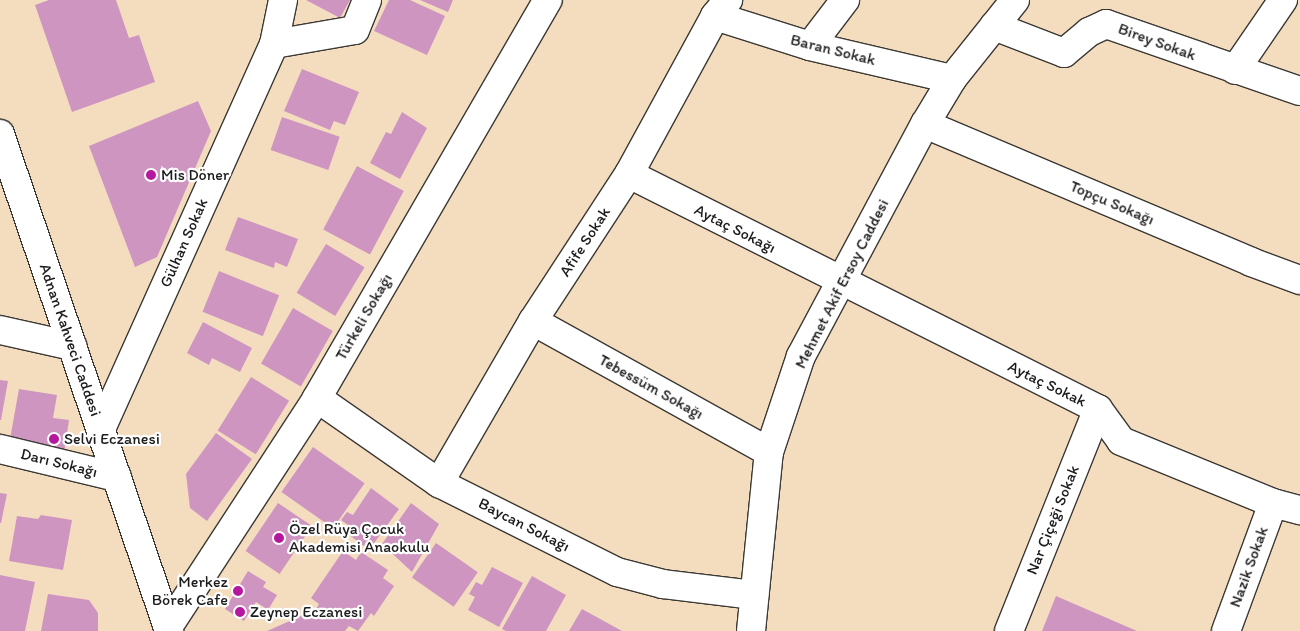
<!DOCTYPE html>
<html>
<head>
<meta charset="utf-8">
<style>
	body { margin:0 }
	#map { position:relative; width:1300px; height:631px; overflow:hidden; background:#f4ddbf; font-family:Itim,sans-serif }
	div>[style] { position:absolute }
	.building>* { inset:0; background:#ce95c1; transform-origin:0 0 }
	.roads { filter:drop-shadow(1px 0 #3c3934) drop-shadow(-1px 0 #3c3934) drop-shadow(0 1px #3c3934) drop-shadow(0 -1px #3c3934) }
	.street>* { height:28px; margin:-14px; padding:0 14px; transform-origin:14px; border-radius:14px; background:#fff }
	.secondary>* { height:28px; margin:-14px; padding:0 14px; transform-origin:14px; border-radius:14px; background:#fff }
	.dots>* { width:14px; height:14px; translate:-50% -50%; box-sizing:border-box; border:2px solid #fff; border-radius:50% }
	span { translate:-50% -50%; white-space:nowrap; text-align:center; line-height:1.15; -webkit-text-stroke:4.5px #fff; paint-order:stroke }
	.street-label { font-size:16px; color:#1c1c1c }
	.poi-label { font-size:16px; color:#1c1c1c }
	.left { translate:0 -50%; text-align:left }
	.right { translate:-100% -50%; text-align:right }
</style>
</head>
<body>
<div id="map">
	<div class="building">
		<div style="clip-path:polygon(49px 0,116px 0,129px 38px,139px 35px,155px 82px,72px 112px,35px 5px)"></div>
		<div style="clip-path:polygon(306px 0,350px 0,340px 18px)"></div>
		<div style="clip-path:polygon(389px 0,410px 0,445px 16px,427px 55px,374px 31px)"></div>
		<div style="clip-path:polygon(420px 0,453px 0,448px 12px)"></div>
		<div style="clip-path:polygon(302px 69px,359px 92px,345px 125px,334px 121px,330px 130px,284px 111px)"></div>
		<div style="clip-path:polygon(198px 101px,211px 131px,157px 257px,135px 267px,89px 146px)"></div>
		<div style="clip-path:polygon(402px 112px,427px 128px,400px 179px,370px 163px,386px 132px,391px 134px)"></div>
		<div style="left:282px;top:117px;width:61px;height:35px;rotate:19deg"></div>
		<div style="left:357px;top:166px;width:53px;height:72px;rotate:28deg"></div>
		<div style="clip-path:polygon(238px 217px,298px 239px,287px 267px,275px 262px,274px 268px,225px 250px)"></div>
		<div style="left:326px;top:244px;width:45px;height:57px;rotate:31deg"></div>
		<div style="left:219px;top:271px;width:65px;height:44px;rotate:22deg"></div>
		<div style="left:293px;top:308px;width:46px;height:64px;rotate:30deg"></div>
		<div style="clip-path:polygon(203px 322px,252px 348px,240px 372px,212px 358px,209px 365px,187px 353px)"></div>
		<div style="left:251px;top:377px;width:45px;height:63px;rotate:32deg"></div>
		<div style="clip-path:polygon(0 380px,8px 381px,1px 420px,0 420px)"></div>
		<div style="clip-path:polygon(19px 389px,57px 395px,53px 418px,69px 420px,63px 460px,8px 450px)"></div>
		<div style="clip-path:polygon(216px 433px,252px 459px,207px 521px,190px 508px,186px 474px)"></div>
		<div style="left:313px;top:447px;width:63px;height:55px;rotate:35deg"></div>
		<div style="clip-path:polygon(371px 488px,399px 509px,369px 550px,344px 531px,348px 525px,341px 520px,347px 512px,353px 515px)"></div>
		<div style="clip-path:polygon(0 493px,7px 494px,1px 523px,0 523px)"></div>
		<div style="left:278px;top:503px;width:41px;height:58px;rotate:34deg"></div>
		<div style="clip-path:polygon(411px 503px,439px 524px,412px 572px,382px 544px)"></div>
		<div style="clip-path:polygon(41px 515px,72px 520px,63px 570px,9px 561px,17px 516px,38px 519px)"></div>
		<div style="left:436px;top:543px;width:51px;height:42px;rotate:35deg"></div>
		<div style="clip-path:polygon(343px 551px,356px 560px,361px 552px,388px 570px,383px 578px,394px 586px,374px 616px,371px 613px,358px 631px,349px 626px,345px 631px,267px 631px,308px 613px,312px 616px,319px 604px,311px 598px)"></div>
		<div style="clip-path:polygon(492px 567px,523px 583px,499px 627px,468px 610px,475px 597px,469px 594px,476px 582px,482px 585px)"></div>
		<div style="clip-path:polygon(248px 571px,266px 582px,263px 587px,277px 595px,268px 610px,256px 602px,244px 621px,225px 609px)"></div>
		<div style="clip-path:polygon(0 575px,35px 582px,25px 631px,0 631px)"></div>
		<div style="clip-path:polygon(532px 576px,566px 595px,546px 631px,506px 631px,502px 629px)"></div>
		<div style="clip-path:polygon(48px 594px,89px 600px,98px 613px,98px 631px,41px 631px)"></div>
		<div style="clip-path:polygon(1056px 596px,1137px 631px,1042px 631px)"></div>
		<div style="clip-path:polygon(582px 609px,622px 631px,569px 631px)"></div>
	</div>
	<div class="roads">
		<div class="street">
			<div style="left:715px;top:16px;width:100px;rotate:17.5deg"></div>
			<div style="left:810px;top:46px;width:146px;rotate:13.1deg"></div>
			<div style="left:994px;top:26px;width:75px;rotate:21.1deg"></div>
			<div style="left:1064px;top:53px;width:33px;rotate:-40deg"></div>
			<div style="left:1089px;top:32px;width:19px;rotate:-25deg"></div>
			<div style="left:1106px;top:24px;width:205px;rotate:19.1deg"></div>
			<div style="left:274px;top:44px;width:82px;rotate:-9.8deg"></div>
			<div style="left:355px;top:30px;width:32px;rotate:-68deg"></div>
			<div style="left:810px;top:46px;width:58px;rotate:-52.7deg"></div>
			<div style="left:1235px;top:70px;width:85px;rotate:-55.6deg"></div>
			<div style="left:925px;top:124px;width:354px;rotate:22.9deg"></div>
			<div style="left:1251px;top:262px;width:52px;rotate:20.2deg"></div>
			<div style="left:629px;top:174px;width:525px;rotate:26.61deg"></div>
			<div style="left:1098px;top:409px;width:39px;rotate:54deg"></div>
			<div style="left:1121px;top:441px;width:164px;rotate:22.2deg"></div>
			<div style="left:1273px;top:503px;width:28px;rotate:15deg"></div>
			<div style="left:533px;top:321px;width:270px;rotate:29deg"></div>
			<div style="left:0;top:330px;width:74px;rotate:12.5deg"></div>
			<div style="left:317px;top:398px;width:149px;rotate:34.9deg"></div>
			<div style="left:439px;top:483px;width:199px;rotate:26.6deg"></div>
			<div style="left:617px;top:572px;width:48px;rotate:14.6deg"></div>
			<div style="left:663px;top:584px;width:92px;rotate:6.9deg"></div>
			<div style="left:101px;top:429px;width:422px;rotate:-65.8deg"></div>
			<div style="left:274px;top:44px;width:45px;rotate:-78.4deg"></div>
			<div style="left:0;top:449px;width:120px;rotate:13.5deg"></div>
			<div style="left:439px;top:483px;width:187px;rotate:-59.9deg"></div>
			<div style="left:533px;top:321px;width:176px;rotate:-56.9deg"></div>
			<div style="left:629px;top:174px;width:180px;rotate:-61.4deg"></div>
			<div style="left:715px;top:16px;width:21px;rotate:-51deg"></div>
			<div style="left:168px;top:627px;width:273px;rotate:-56.9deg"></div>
			<div style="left:317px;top:398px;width:460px;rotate:-59.9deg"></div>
			<div style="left:1009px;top:631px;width:239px;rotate:-68.2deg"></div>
			<div style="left:1226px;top:631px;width:136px;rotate:-69.8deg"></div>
		</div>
		<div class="secondary">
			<div style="left:0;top:134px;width:525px;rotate:71.22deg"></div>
			<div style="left:751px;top:631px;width:180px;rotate:-84.3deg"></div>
			<div style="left:769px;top:452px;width:101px;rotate:-71.6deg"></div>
			<div style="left:801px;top:356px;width:263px;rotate:-61.9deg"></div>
			<div style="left:925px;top:124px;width:52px;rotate:-59deg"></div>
			<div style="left:952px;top:79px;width:101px;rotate:-51.4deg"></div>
		</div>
	</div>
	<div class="dots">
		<div style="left:151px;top:175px;background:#b5179e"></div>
		<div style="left:54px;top:439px;background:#b5179e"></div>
		<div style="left:279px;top:538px;background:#b5179e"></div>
		<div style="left:238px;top:591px;background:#b5179e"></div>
		<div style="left:240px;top:612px;background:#b5179e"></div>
	</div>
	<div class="street-label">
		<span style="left:1157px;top:42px;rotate:20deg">Birey Sokak</span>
		<span style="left:833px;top:50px;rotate:14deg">Baran Sokak</span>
		<span style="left:1112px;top:203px;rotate:23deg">Topçu Sokağı</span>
		<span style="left:735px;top:229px;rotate:27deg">Aytaç Sokağı</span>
		<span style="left:585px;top:242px;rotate:-57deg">Afife Sokak</span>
		<span style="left:184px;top:243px;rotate:-66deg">Gülhan Sokak</span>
		<span style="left:842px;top:284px;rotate:-63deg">Mehmet Akif Ersoy Caddesi</span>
		<span style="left:364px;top:317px;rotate:-60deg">Türkeli Sokağı</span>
		<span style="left:70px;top:340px;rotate:71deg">Adnan Kahveci Caddesi</span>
		<span style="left:1047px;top:384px;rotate:26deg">Aytaç Sokak</span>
		<span style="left:651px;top:387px;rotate:29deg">Tebessüm Sokağı</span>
		<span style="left:59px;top:463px;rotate:14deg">Darı Sokağı</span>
		<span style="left:1053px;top:520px;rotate:-68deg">Nar Çiçeği Sokak</span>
		<span style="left:524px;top:525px;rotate:27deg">Baycan Sokağı</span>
		<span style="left:1249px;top:567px;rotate:-70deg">Nazik Sokak</span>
	</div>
	<div class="poi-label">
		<span class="left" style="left:161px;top:175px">Mis Döner</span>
		<span class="left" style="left:64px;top:439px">Selvi Eczanesi</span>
		<span class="left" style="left:289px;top:538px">Özel Rüya Çocuk<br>Akademisi Anaokulu</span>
		<span class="right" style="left:228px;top:591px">Merkez<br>Börek Cafe</span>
		<span class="left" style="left:250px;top:612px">Zeynep Eczanesi</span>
	</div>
</div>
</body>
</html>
